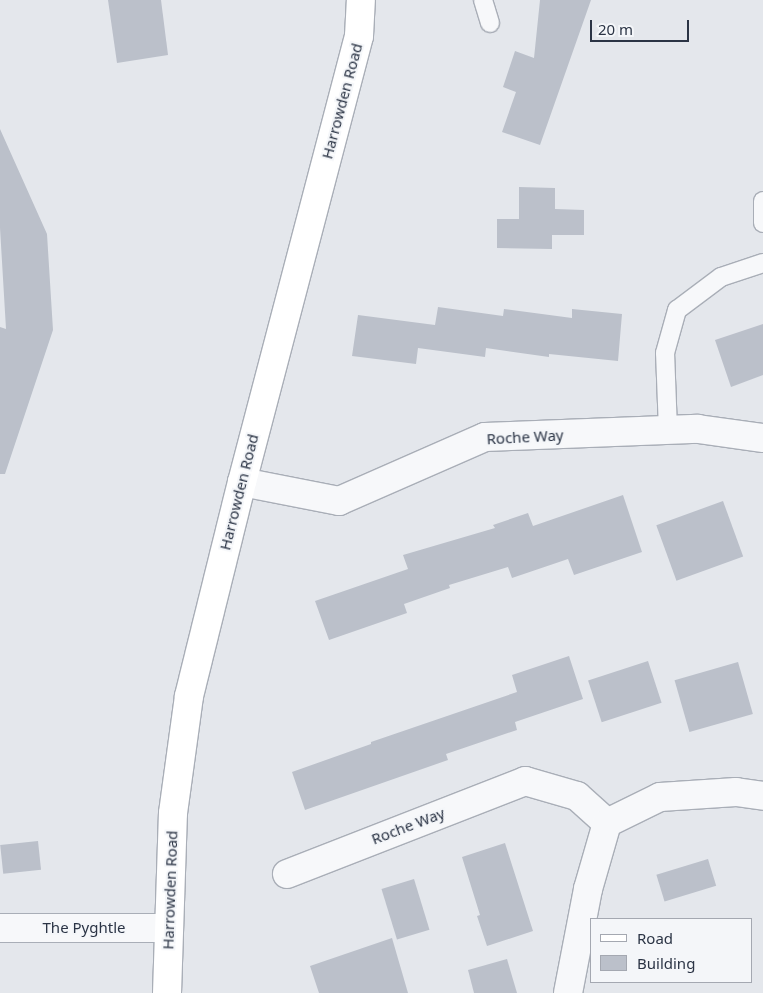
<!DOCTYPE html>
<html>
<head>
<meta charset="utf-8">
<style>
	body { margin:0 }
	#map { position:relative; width:763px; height:993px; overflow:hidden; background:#e4e7ec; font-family:"Noto Sans",sans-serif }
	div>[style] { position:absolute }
	.building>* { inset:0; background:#bbc0ca; transform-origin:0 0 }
	.roads { filter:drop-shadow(1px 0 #a9aeb7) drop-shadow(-1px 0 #a9aeb7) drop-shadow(0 1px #a9aeb7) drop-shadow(0 -1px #a9aeb7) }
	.service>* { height:18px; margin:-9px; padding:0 9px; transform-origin:9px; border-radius:9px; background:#f7f8fa }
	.minor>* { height:28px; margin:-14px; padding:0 14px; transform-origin:14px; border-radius:14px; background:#f7f8fa }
	.primary>* { height:28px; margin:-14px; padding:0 14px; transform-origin:14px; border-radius:14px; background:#fff }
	span { translate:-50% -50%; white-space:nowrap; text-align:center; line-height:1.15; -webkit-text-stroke:4px #f4f6f9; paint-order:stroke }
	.street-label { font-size:15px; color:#2b3445 }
	.legend { position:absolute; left:590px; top:918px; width:162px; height:65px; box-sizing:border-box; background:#f4f6f9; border:1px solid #a4a8b1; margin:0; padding:6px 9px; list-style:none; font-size:15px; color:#2b3445 }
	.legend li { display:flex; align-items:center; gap:10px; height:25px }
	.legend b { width:25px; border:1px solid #a4a8b1 }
	.scale { position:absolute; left:590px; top:20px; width:99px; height:22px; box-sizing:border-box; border:2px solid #2b3445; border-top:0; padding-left:6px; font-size:15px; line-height:18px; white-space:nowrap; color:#2b3445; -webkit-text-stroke:4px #f4f6f9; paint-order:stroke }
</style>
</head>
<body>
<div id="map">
	<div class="building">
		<div style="clip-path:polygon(108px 0,161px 0,168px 55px,117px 63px)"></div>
		<div style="clip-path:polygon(540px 0,591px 0,540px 145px,502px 132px,516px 92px,503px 87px,515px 51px,534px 58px)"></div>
		<div style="clip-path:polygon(0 129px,47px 234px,53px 330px,5px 474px,0 474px,0 327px,6px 329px,0 228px)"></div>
		<div style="clip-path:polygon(519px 187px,555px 188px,555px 209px,584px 210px,584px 235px,552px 235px,552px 249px,497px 248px,497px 219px,519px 219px)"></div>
		<div style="clip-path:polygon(438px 307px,503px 316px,504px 309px,572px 318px,572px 309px,622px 314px,618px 361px,549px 354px,549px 357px,486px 348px,485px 357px,418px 348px,416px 364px,352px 356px,358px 315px,435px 325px)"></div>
		<div style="clip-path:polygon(763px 324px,763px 375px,731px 387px,715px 340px)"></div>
		<div style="clip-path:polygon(623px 495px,642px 552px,574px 575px,568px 559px,512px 578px,508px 567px,449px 585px,450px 588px,404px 604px,407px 613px,329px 640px,315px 601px,408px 569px,403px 555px,495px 528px,493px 525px,528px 513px,533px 526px)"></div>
		<div style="left:723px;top:501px;width:59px;height:71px;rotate:70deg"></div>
		<div style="clip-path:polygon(569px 656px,583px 699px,515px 722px,517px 730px,446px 754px,448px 760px,305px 810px,292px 772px,371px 744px,371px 742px,517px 692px,512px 675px)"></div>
		<div style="left:648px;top:661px;width:44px;height:63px;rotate:72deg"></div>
		<div style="left:738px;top:662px;width:54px;height:66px;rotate:74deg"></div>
		<div style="left:38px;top:841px;width:29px;height:38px;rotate:84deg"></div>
		<div style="clip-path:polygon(505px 843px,533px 931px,487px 946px,477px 916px,480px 915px,462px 857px)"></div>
		<div style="left:708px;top:859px;width:28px;height:54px;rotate:73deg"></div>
		<div style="left:414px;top:879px;width:53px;height:34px;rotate:73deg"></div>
		<div style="clip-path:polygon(392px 938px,408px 993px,319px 993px,310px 966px)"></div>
		<div style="clip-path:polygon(507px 959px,517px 993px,474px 993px,468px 970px)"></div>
	</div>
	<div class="roads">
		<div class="service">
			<div style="left:483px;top:0;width:24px;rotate:73deg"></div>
			<div style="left:763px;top:201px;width:22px;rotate:90deg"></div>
			<div style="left:668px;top:430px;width:77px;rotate:-92.2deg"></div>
			<div style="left:665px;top:353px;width:45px;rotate:-74.4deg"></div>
			<div style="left:677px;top:310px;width:55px;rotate:-36.9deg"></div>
			<div style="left:721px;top:277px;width:44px;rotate:-18.4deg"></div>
		</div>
		<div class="minor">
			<div style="left:242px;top:482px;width:99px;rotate:11.1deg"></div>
			<div style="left:339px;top:501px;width:159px;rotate:-23.7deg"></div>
			<div style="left:485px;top:437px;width:213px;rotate:-2.2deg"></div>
			<div style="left:698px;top:429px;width:66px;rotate:7.9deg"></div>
			<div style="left:287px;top:874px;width:256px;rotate:-21.3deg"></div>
			<div style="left:525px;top:781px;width:54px;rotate:16.1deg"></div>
			<div style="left:577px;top:796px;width:40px;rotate:42deg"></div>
			<div style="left:0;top:928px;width:169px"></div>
			<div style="left:568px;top:993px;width:106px;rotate:-79.1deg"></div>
			<div style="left:588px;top:889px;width:69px;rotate:-73.9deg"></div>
			<div style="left:607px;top:823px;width:59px;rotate:-26.1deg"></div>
			<div style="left:660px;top:797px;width:76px;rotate:-3.8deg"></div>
			<div style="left:736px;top:792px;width:27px;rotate:8deg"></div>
		</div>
		<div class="primary">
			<div style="left:167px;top:993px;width:180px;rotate:-88.1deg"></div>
			<div style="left:173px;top:813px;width:118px;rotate:-82.2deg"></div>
			<div style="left:189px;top:696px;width:220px;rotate:-76.1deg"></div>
			<div style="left:242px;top:482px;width:461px;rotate:-75.3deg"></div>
			<div style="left:359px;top:36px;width:36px;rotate:-87deg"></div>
		</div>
	</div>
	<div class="street-label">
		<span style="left:342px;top:101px;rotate:-75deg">Harrowden Road</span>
		<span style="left:525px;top:437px;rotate:-3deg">Roche Way</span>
		<span style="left:239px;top:492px;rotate:-76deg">Harrowden Road</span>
		<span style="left:408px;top:826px;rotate:-21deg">Roche Way</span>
		<span style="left:170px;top:890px;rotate:-88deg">Harrowden Road</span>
		<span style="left:84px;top:928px">The Pyghtle</span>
	</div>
	<ul class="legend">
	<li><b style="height:6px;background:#fff"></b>Road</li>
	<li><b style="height:14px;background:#bbc0ca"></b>Building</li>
	</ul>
	<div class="scale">20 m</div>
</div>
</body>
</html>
